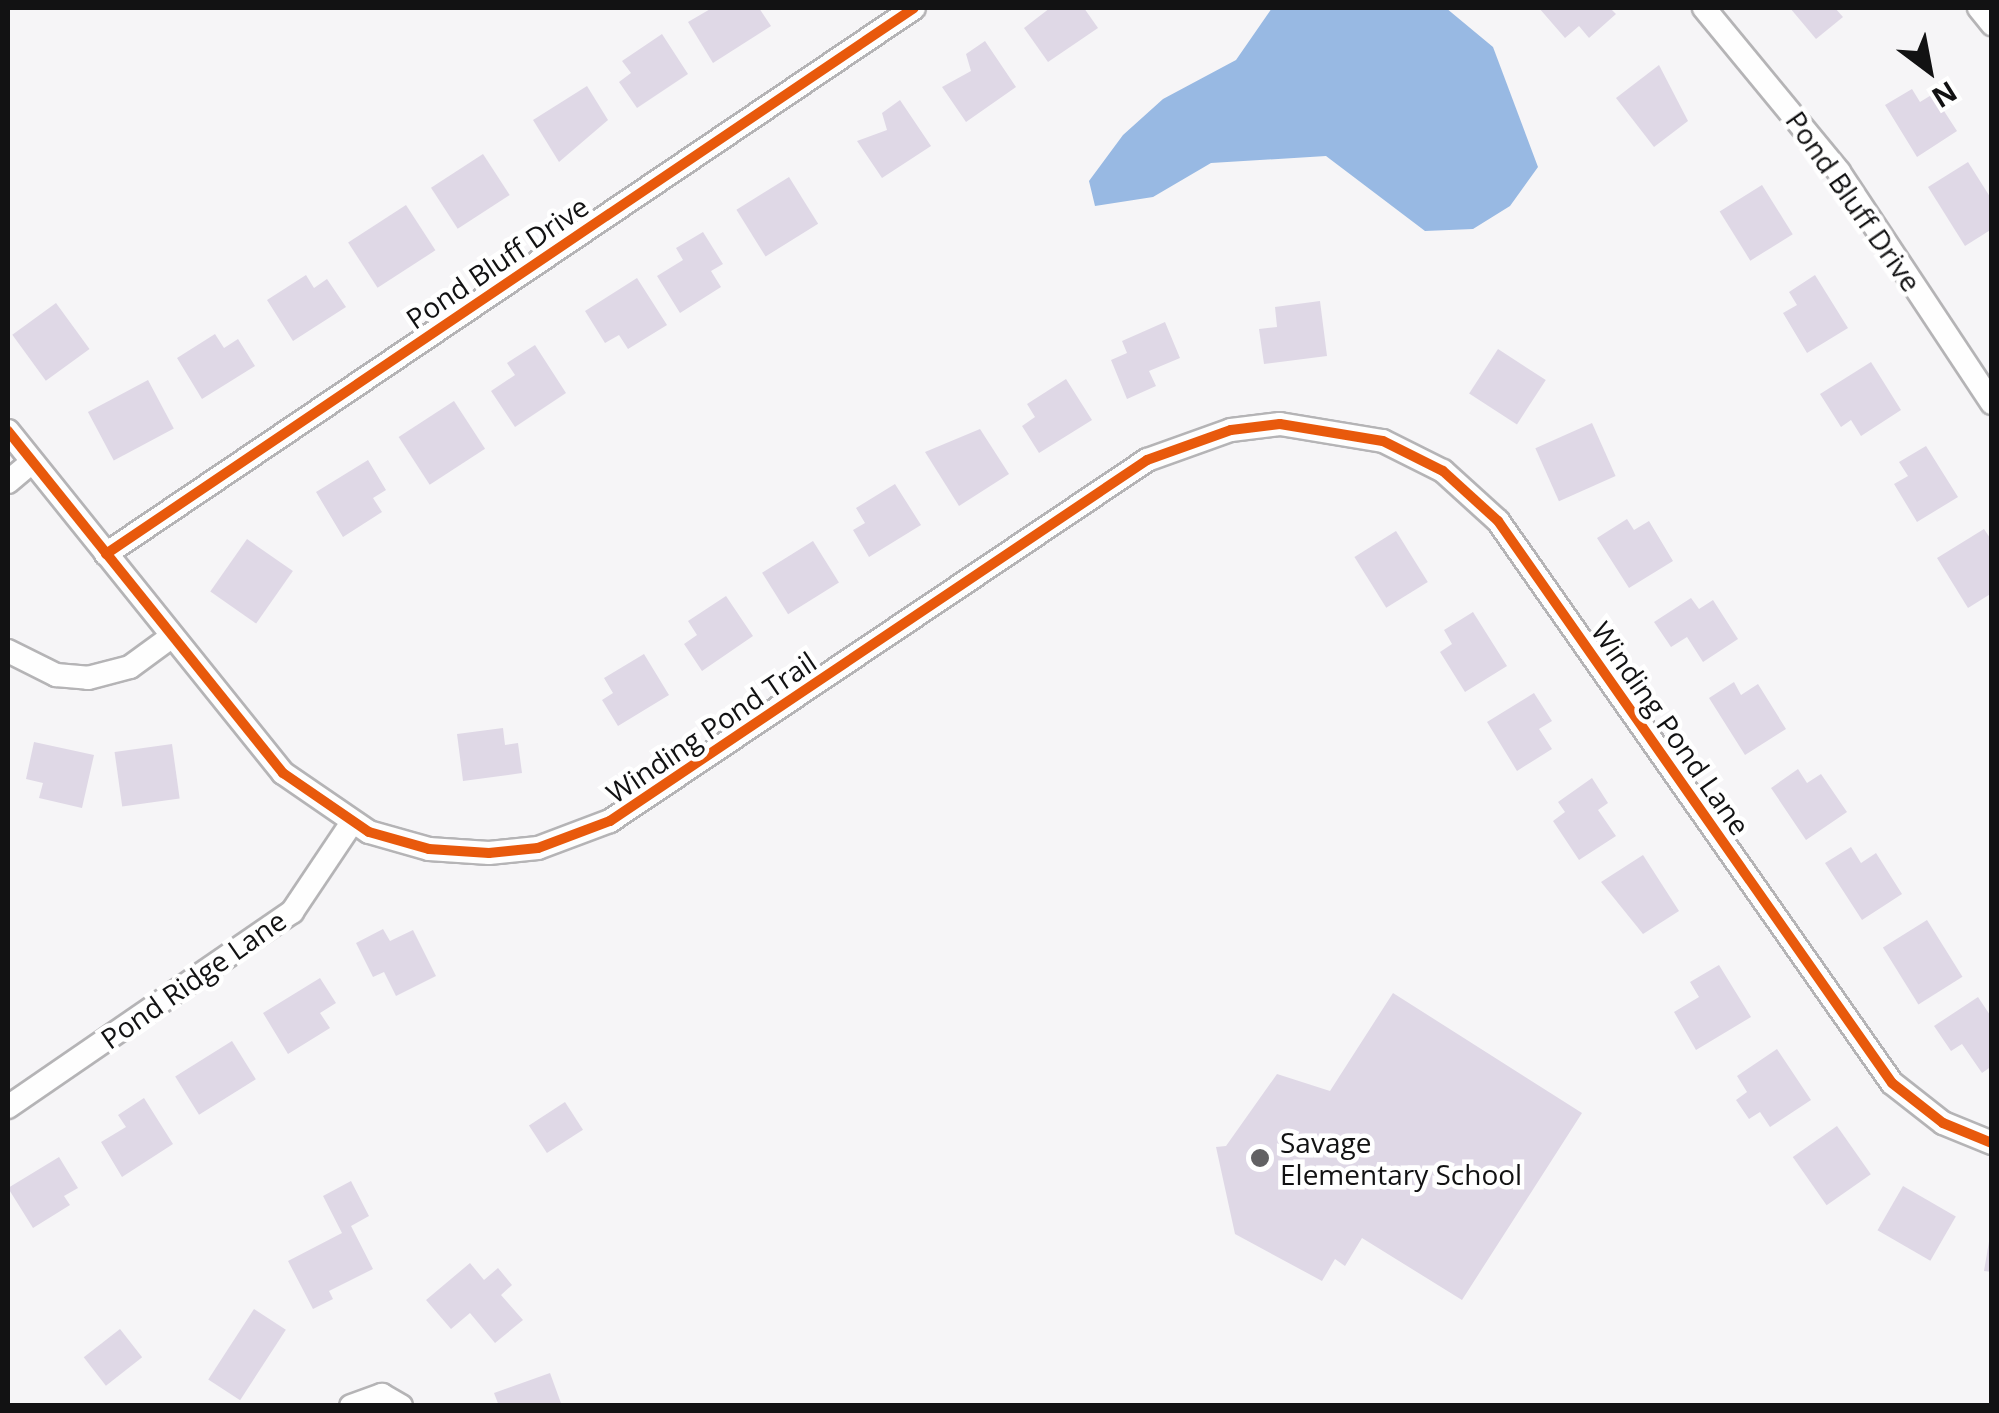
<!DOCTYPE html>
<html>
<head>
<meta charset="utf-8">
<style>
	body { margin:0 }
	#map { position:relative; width:1999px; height:1413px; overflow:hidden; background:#f6f5f7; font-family:"Open Sans",sans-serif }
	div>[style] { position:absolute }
	.water>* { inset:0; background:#98b9e3 }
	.building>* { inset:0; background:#dfd8e6; transform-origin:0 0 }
	.roads { filter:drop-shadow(2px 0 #b5b4b6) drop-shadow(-2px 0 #b5b4b6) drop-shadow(0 2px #b5b4b6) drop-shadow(0 -2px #b5b4b6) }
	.minor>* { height:22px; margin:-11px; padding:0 11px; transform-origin:11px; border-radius:11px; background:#fefefe }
	.cycleway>* { height:10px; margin:-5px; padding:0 5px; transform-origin:5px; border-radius:5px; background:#e8590c }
	.dots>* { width:28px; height:28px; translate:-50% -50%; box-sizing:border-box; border:5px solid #fff; border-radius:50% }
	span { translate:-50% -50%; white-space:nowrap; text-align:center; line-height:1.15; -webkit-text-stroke:9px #fff; paint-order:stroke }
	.street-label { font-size:28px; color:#121213 }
	.poi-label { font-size:28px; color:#121213 }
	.left { translate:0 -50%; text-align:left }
	.frame { position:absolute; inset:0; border:10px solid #121213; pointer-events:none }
	.north { position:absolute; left:1879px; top:20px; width:100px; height:100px; -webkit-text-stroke:8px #fff; paint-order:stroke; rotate:148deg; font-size:28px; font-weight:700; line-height:40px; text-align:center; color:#121213 }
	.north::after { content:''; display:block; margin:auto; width:35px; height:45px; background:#121213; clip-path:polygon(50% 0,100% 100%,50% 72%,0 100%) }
</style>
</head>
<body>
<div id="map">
	<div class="water">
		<div style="clip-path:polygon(1272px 8px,1446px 8px,1493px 47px,1538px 167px,1510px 206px,1473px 229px,1425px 231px,1326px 156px,1211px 163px,1153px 197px,1095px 206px,1089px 181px,1123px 135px,1163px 99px,1236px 60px)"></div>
	</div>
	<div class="building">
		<div style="clip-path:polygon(712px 8px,759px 8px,771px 26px,713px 63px,688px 22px)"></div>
		<div style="clip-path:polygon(1050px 8px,1084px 8px,1098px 28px,1048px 62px,1024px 28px)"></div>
		<div style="clip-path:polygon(1539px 8px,1610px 8px,1616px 14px,1589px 38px,1579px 26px,1565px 38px)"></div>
		<div style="clip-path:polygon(1790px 8px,1835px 8px,1843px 17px,1816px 39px)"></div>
		<div style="clip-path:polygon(662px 34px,688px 74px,637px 108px,619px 82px,631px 73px,622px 61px)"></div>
		<div style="clip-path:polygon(985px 41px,1016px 87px,966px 122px,942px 87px,971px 71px,966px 54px)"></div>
		<div style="clip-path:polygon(1659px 65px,1688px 121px,1654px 147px,1616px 98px)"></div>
		<div style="clip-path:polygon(587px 86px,608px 120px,559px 162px,533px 120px)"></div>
		<div style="clip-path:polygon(1912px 89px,1920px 102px,1933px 94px,1957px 131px,1917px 157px,1885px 105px)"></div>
		<div style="clip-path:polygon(900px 100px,931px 146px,882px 178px,857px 141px,887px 130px,882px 113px)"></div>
		<div style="left:483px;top:154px;width:49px;height:62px;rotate:57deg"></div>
		<div style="clip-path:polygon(1968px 162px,1992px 200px,1992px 229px,1965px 246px,1928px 187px)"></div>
		<div style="left:789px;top:177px;width:55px;height:62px;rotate:58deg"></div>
		<div style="left:1762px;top:185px;width:58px;height:50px;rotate:58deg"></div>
		<div style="left:406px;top:205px;width:54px;height:69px;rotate:57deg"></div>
		<div style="clip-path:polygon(703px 232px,723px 264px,711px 271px,721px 287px,680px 313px,657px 276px,683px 260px,676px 248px)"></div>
		<div style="clip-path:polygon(306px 275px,314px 288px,327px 279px,346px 307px,293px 341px,267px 300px)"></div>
		<div style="clip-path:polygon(1815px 275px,1848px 328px,1807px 353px,1783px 313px,1797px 305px,1789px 292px)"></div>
		<div style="clip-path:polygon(637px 278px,667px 325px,628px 349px,619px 335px,605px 343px,585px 311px)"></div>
		<div style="clip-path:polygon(1320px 301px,1327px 356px,1264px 364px,1259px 329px,1277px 327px,1275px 307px)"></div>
		<div style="left:56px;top:303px;width:57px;height:54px;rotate:54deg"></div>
		<div style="clip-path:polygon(1165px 322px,1180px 358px,1149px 371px,1156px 386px,1127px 399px,1111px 360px,1127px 353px,1122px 341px)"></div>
		<div style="clip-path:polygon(215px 334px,224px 348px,238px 339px,255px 366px,202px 399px,177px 358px)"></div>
		<div style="clip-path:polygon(535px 345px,566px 393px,515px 427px,491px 391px,515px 375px,507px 363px)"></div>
		<div style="left:1498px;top:349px;width:57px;height:53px;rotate:33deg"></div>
		<div style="clip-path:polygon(1871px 362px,1901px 410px,1861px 436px,1851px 420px,1841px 427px,1820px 394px)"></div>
		<div style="clip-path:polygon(1066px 379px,1092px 420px,1039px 453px,1022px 426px,1035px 417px,1027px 404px)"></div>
		<div style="left:148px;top:380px;width:55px;height:68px;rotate:62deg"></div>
		<div style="left:454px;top:401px;width:57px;height:66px;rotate:57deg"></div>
		<div style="left:1592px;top:423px;width:58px;height:62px;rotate:66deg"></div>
		<div style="clip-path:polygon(980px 429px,1009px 474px,959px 506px,925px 452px)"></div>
		<div style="clip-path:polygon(1926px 446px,1958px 497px,1917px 522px,1894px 484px,1908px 476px,1899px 462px)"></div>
		<div style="clip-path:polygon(368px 460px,386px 490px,373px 498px,382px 512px,343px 537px,316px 492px)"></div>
		<div style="clip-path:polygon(895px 484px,921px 525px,869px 557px,853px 530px,865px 523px,856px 508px)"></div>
		<div style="clip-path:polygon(1627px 519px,1634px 530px,1649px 521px,1673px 561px,1629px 588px,1597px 538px)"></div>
		<div style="clip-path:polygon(1984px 529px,1992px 541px,1992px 593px,1968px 608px,1937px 558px)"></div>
		<div style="left:1396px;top:531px;width:60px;height:49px;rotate:58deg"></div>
		<div style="left:247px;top:539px;width:56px;height:64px;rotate:35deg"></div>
		<div style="left:813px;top:541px;width:49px;height:60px;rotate:58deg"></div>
		<div style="clip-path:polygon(726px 596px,753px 636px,702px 671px,684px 644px,697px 635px,688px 621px)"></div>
		<div style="clip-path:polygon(1691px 598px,1699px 609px,1713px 600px,1738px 639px,1703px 662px,1687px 637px,1671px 647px,1654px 622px)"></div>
		<div style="clip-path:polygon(1473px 612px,1507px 666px,1465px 692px,1440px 652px,1452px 644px,1444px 630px)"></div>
		<div style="clip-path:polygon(644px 654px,669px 695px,618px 726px,602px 700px,613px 693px,604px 678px)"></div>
		<div style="clip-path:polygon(1734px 682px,1741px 695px,1758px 684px,1786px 729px,1745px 755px,1709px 698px)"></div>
		<div style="clip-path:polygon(1534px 693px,1552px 721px,1539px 729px,1552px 749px,1517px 771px,1487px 722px)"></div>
		<div style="clip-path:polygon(503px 728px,505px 745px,518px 743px,522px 773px,463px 781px,457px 734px)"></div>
		<div style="clip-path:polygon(34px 742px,94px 755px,82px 808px,39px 798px,43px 783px,26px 779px)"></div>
		<div style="left:172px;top:744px;width:55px;height:58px;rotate:82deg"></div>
		<div style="clip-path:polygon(1798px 769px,1807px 783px,1821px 774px,1847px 812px,1806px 840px,1771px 788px)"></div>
		<div style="clip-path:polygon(1592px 778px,1608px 803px,1598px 810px,1616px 836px,1579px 860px,1553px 821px,1565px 812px,1558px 802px)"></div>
		<div style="clip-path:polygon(1851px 847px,1861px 863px,1876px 853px,1902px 894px,1862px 920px,1825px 863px)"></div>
		<div style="clip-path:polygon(1643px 855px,1679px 911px,1643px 934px,1601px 882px)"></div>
		<div style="left:1927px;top:920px;width:67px;height:52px;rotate:58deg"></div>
		<div style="clip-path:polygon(383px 929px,390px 941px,413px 930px,436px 976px,396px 996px,384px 972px,373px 977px,356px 943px)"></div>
		<div style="clip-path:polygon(1719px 965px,1751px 1017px,1696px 1050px,1674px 1012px,1699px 997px,1690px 982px)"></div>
		<div style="clip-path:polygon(320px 978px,336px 1003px,320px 1013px,330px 1028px,288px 1054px,263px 1013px)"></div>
		<div style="clip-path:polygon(1393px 993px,1582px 1113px,1462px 1300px,1362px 1238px,1345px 1266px,1335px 1259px,1322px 1281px,1235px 1234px,1216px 1147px,1226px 1146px,1277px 1074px,1330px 1091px)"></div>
		<div style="clip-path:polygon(1978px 997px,1992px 1018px,1992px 1066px,1982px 1073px,1962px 1044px,1951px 1051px,1934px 1026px)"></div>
		<div style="left:232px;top:1041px;width:45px;height:67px;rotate:58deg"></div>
		<div style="clip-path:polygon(1777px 1049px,1811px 1100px,1770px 1127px,1760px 1112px,1749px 1119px,1736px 1100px,1747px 1092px,1737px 1076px)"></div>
		<div style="clip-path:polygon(144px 1098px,173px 1144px,122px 1177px,101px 1142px,126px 1127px,118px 1115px)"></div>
		<div style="left:565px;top:1102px;width:33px;height:43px;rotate:57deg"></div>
		<div style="left:1837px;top:1126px;width:59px;height:54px;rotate:55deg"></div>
		<div style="clip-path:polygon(59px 1157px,78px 1188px,64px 1196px,70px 1205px,33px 1228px,8px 1188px)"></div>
		<div style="clip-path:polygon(351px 1181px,369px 1216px,351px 1226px,373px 1269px,329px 1291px,333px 1299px,313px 1309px,288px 1261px,342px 1233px,323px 1196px)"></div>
		<div style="left:1903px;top:1186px;width:61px;height:51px;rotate:30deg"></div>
		<div style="clip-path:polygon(1992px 1224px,1992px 1272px,1984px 1271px)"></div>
		<div style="clip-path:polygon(470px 1263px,484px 1280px,498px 1268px,512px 1285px,501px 1295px,523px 1320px,495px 1343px,470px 1313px,451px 1329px,426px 1300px)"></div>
		<div style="left:254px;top:1309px;width:38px;height:84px;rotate:33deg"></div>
		<div style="left:120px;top:1329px;width:36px;height:46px;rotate:52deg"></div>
		<div style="clip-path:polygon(550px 1373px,562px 1406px,499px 1406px,494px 1393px)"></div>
	</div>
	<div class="roads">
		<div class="minor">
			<div style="left:1704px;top:8px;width:212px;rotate:50.5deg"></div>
			<div style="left:1839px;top:172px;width:277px;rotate:56.5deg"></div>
			<div style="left:1979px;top:8px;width:21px;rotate:51deg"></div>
			<div style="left:8px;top:431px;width:439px;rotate:51.2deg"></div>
			<div style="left:283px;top:773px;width:104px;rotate:34.5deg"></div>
			<div style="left:369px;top:832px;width:62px;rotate:15.8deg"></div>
			<div style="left:429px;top:849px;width:60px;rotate:3.8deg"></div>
			<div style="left:489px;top:853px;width:49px;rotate:-5.8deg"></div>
			<div style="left:538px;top:848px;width:77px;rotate:-20.6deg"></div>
			<div style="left:610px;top:821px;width:647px;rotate:-33.91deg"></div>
			<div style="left:1147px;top:460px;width:89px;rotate:-19.7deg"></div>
			<div style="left:1231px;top:430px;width:49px;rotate:-7deg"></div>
			<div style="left:1280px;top:424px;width:104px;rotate:9.4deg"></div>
			<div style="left:1383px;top:441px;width:67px;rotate:26.6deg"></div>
			<div style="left:1443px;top:471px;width:74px;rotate:42.3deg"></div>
			<div style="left:1498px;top:521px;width:686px;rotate:54.97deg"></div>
			<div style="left:1892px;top:1083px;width:65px;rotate:38.1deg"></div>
			<div style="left:1943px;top:1123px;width:53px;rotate:22.2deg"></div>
			<div style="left:8px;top:482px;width:31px;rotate:-40deg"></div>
			<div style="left:106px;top:554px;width:975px;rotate:-34.05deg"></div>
			<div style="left:8px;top:651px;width:54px;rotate:26.6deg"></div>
			<div style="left:56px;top:675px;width:32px;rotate:5deg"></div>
			<div style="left:88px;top:678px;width:43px;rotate:-14.7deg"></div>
			<div style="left:130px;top:667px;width:51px;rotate:-36.2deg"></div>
			<div style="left:8px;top:1107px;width:345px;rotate:-34.5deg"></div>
			<div style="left:292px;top:912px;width:106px;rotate:-56.2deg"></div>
			<div style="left:351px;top:1406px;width:33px;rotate:-20deg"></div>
			<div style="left:382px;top:1395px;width:22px;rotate:30deg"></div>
		</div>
	</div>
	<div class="cycleway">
		<div style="left:8px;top:431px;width:439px;rotate:51.2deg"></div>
		<div style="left:283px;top:773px;width:104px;rotate:34.5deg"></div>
		<div style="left:369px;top:832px;width:62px;rotate:15.8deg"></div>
		<div style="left:429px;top:849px;width:60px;rotate:3.8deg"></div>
		<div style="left:489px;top:853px;width:49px;rotate:-5.8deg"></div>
		<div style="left:538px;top:848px;width:77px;rotate:-20.6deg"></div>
		<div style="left:610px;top:821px;width:647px;rotate:-33.91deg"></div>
		<div style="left:1147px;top:460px;width:89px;rotate:-19.7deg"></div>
		<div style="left:1231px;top:430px;width:49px;rotate:-7deg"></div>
		<div style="left:1280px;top:424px;width:104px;rotate:9.4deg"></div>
		<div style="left:1383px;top:441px;width:67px;rotate:26.6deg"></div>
		<div style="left:1443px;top:471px;width:74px;rotate:42.3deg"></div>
		<div style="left:1498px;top:521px;width:686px;rotate:54.97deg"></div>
		<div style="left:1892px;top:1083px;width:65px;rotate:38.1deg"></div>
		<div style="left:1943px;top:1123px;width:53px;rotate:22.2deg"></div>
		<div style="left:106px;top:554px;width:975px;rotate:-34.05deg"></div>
	</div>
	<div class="dots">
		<div style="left:1260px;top:1158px;background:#626163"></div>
	</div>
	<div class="street-label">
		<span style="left:1854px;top:201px;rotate:55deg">Pond Bluff Drive</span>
		<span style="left:497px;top:262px;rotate:-34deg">Pond Bluff Drive</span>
		<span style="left:711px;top:727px;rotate:-34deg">Winding Pond Trail</span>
		<span style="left:1671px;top:728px;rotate:55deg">Winding Pond Lane</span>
		<span style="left:193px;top:979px;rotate:-35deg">Pond Ridge Lane</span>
	</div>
	<div class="poi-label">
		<span class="left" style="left:1280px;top:1158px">Savage<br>Elementary School</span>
	</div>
	<div class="frame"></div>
	<div class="north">N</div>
</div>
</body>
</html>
